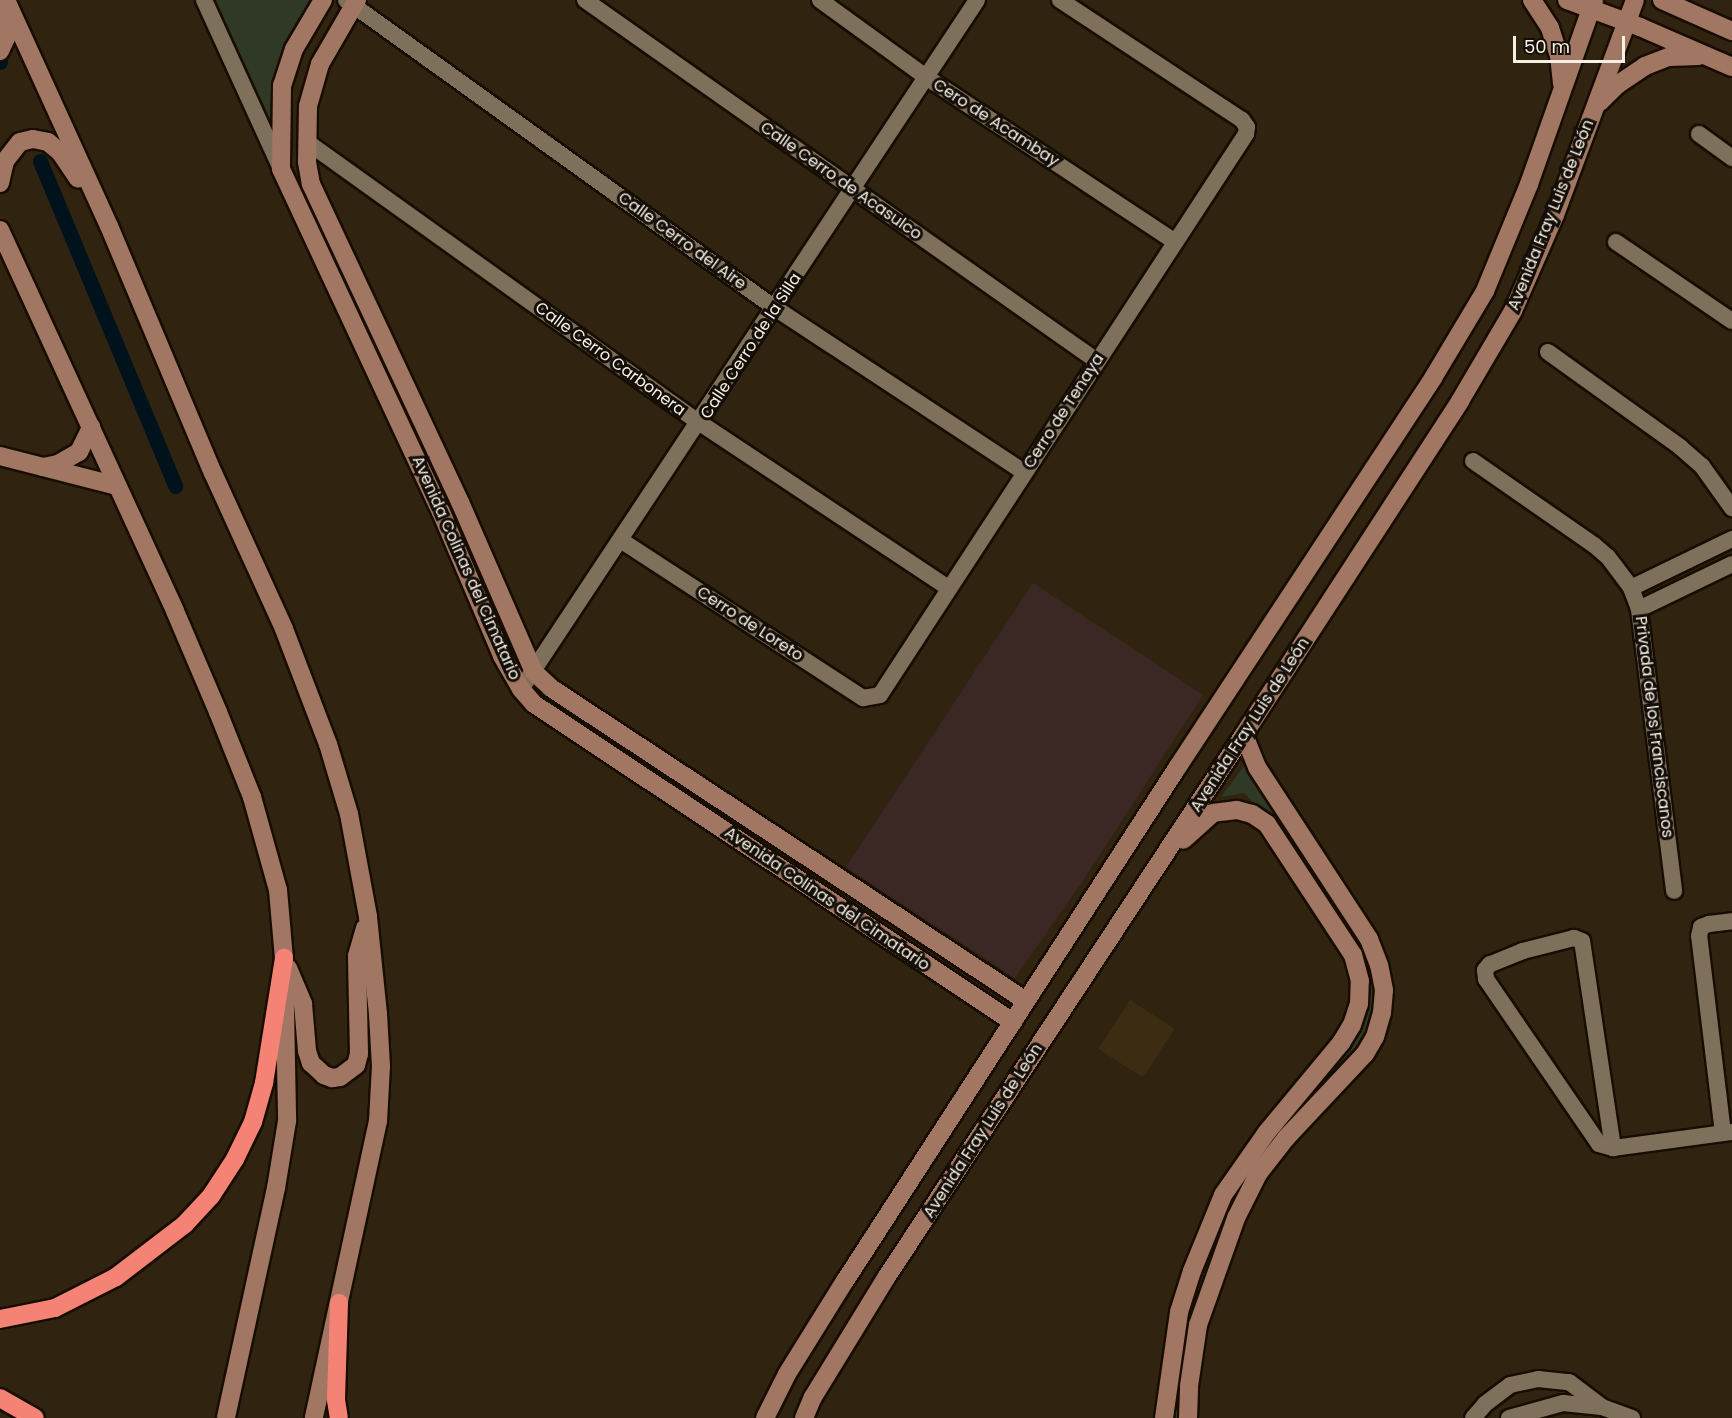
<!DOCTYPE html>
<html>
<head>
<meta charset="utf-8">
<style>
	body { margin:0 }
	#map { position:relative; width:1732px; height:1418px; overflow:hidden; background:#302411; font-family:Poppins,sans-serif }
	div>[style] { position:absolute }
	.commercial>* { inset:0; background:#3b2824 }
	.built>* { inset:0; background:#3c2c12; transform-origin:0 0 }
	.green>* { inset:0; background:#2f3925 }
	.canal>* { height:15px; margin:-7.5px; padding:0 7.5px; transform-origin:7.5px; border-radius:7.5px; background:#00131c }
	.roads { filter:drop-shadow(2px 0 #170d00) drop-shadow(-2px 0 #170d00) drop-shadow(0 2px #170d00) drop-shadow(0 -2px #170d00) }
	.street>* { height:16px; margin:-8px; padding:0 8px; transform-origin:8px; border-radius:8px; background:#7e705b }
	.secondary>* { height:18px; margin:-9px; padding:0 9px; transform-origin:9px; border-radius:9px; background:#a17663 }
	.highway>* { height:18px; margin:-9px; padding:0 9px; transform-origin:9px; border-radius:9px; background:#f48375 }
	span { translate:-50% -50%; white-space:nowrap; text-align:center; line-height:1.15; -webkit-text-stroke:6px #130e07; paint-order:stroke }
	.street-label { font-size:16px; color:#f7f0e4 }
	.scale { position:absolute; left:1513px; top:36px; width:112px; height:27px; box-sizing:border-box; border:3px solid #f7f0e4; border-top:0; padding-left:8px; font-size:18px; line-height:21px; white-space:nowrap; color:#f7f0e4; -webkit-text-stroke:4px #130e07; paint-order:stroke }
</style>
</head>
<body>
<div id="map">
	<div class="commercial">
		<div style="clip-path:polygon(1033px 583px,1203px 695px,1086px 876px,1015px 978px,846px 867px)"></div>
	</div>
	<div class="built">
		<div style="left:1130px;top:1000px;width:53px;height:58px;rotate:33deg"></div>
	</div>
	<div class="green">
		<div style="clip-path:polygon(204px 0,323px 0,294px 49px,281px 169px)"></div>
		<div style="clip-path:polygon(1244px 766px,1366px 938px,1378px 978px,1375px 1017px,1360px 1050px,1281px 1132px,1250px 1179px,1211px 1260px,1189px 1323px,1177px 1418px,1169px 1418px,1172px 1371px,1202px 1261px,1241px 1174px,1345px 1043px,1363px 979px,1274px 823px,1244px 793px,1221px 797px)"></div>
	</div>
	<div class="canal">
		<div style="left:0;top:61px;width:1px;rotate:90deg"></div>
		<div style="left:40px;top:161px;width:352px;rotate:67.4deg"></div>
	</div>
	<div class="roads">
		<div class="street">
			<div style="left:204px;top:0;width:186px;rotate:65.5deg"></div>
			<div style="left:346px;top:0;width:528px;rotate:35.68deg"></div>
			<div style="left:775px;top:308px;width:298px;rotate:33.4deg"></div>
			<div style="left:585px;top:0;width:626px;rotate:35.19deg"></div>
			<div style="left:820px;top:0;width:131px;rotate:36deg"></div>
			<div style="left:926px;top:77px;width:299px;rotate:33.5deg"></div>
			<div style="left:1699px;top:134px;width:41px;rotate:36deg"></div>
			<div style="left:307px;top:142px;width:483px;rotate:35.6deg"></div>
			<div style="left:700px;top:423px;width:298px;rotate:33.6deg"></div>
			<div style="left:1616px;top:242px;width:140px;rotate:34.3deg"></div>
			<div style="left:1548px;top:352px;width:163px;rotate:35.7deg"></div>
			<div style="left:1680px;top:447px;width:29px;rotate:41deg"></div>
			<div style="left:1702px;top:466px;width:52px;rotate:54.5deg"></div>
			<div style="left:1473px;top:461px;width:147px;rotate:34.8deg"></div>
			<div style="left:1594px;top:545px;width:18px;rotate:41deg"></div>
			<div style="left:1608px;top:557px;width:39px;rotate:53deg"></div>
			<div style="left:1631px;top:588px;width:22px;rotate:69deg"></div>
			<div style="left:1639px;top:609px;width:284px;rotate:82.9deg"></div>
			<div style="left:622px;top:541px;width:288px;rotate:33.1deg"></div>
			<div style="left:863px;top:698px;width:17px;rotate:-10deg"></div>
			<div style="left:880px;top:695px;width:670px;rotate:-56.88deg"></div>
			<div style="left:1246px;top:134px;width:7px;rotate:-82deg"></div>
			<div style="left:1247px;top:127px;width:9px;rotate:-126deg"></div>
			<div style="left:1242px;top:120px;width:218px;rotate:-146.6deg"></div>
			<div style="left:1631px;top:588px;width:112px;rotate:-25.9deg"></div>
			<div style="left:1639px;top:609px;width:103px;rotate:-25.8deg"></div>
			<div style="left:521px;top:689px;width:826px;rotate:-56.5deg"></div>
			<div style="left:1723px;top:1133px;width:198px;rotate:-96.9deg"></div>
			<div style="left:1699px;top:936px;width:9px;rotate:-77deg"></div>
			<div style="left:1701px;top:927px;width:9px;rotate:-21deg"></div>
			<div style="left:1709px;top:924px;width:23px;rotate:-7deg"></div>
			<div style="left:1613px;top:1148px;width:209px;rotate:-98.5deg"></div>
			<div style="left:1582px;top:941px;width:9px;rotate:-159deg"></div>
			<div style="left:1574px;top:938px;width:53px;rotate:165.7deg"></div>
			<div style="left:1523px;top:951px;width:35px;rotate:158deg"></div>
			<div style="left:1490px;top:964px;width:8px;rotate:130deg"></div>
			<div style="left:1485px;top:970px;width:9px;rotate:84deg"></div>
			<div style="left:1486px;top:979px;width:200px;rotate:55.6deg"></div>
			<div style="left:1599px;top:1144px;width:15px;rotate:16deg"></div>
			<div style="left:1613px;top:1148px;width:120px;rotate:-7.7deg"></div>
			<div style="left:1473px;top:1418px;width:18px;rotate:-49deg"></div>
			<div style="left:1485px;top:1404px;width:31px;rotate:-37deg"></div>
			<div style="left:1510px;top:1385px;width:29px;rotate:-12deg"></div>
			<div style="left:1538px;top:1379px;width:31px;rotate:6deg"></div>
			<div style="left:1569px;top:1382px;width:41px;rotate:37.1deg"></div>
			<div style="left:1509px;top:1418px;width:56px;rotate:-15.5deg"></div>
			<div style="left:1563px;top:1403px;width:39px;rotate:6deg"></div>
			<div style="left:1602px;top:1407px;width:32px;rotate:20deg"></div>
		</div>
		<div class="secondary">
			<div style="left:6px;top:0;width:248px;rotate:65.5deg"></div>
			<div style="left:109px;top:226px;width:268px;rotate:67.2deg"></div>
			<div style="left:213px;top:473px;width:171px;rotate:65.5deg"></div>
			<div style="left:284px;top:629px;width:123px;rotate:69.1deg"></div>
			<div style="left:328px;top:744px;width:73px;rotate:73.3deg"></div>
			<div style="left:349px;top:814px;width:105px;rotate:79.5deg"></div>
			<div style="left:368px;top:917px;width:98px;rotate:84.1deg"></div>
			<div style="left:378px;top:1014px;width:52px;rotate:86.7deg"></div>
			<div style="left:381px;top:1066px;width:55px;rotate:93.1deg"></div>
			<div style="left:378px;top:1121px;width:304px;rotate:102.2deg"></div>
			<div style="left:323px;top:0;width:57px;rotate:120.6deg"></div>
			<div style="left:294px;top:49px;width:38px;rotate:108deg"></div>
			<div style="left:282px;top:85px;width:84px;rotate:90.7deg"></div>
			<div style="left:281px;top:169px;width:378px;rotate:65deg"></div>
			<div style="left:441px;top:512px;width:156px;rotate:67deg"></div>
			<div style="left:502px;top:656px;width:38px;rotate:60deg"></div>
			<div style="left:521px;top:689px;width:20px;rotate:49deg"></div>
			<div style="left:534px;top:704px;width:575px;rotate:33.58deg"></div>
			<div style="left:357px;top:0;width:74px;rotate:120deg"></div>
			<div style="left:320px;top:64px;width:44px;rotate:105.9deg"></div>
			<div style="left:308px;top:106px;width:56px;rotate:91deg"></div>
			<div style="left:307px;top:162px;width:22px;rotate:80deg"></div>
			<div style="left:311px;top:184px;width:351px;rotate:64.9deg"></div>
			<div style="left:460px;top:502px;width:185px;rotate:66.5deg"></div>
			<div style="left:534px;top:672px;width:23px;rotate:43deg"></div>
			<div style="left:551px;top:688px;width:569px;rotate:33.38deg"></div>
			<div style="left:1532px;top:0;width:33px;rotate:57deg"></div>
			<div style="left:1550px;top:28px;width:28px;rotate:72deg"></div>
			<div style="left:1559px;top:55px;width:29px;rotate:84deg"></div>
			<div style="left:1567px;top:0;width:78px;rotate:20.3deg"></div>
			<div style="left:1640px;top:27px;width:100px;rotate:23.5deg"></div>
			<div style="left:1662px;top:0;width:77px;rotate:23.9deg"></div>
			<div style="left:0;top:51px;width:14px;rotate:-65deg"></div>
			<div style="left:6px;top:38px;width:32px;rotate:-85deg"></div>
			<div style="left:1600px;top:102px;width:24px;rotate:-45deg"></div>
			<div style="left:1617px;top:85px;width:34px;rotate:-34deg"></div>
			<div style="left:1645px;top:66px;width:26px;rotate:-21deg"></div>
			<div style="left:1669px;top:57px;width:30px;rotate:-2deg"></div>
			<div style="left:0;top:183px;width:23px;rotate:-77deg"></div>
			<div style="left:5px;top:161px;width:24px;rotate:-52deg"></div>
			<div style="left:20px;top:142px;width:13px;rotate:-13deg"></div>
			<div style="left:33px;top:139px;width:15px;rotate:11deg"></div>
			<div style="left:48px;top:142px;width:16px;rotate:40deg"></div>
			<div style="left:60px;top:152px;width:32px;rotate:56deg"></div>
			<div style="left:0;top:230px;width:419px;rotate:65.3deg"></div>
			<div style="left:175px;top:611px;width:110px;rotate:66.9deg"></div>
			<div style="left:218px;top:712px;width:92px;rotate:68.2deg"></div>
			<div style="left:252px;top:797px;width:97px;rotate:74.4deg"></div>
			<div style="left:278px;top:890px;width:68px;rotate:85deg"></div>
			<div style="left:284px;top:958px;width:163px;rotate:88.9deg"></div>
			<div style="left:287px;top:1121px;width:68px;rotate:99.3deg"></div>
			<div style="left:276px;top:1188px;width:235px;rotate:102.3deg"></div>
			<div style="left:0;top:456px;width:121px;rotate:14.4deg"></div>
			<div style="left:43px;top:467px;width:15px;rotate:-11deg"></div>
			<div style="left:58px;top:464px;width:24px;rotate:-30deg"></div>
			<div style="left:79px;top:452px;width:28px;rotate:-64deg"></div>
			<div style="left:288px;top:968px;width:39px;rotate:67deg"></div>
			<div style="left:303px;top:1004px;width:47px;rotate:85.1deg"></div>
			<div style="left:307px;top:1051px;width:13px;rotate:72deg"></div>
			<div style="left:311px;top:1063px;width:18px;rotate:43deg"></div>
			<div style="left:324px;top:1075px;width:9px;rotate:21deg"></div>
			<div style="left:332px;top:1078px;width:8px;rotate:-7deg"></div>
			<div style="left:340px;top:1077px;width:20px;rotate:-37deg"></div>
			<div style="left:356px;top:1065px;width:11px;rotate:-75deg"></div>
			<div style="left:359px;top:1054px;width:98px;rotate:-91.2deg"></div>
			<div style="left:357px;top:956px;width:29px;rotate:-74deg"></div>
			<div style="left:765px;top:1418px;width:49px;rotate:-63.4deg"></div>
			<div style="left:787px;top:1374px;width:110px;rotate:-58.1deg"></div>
			<div style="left:845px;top:1281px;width:611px;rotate:-57.09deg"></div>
			<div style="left:1177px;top:768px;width:467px;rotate:-56.7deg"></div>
			<div style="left:1433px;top:378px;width:101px;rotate:-59.1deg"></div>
			<div style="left:1485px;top:291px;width:116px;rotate:-67.6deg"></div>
			<div style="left:1529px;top:184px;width:195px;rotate:-70.5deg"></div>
			<div style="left:804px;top:1418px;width:23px;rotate:-67deg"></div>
			<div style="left:813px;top:1397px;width:140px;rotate:-58.5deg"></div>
			<div style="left:886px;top:1278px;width:651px;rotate:-56.65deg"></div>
			<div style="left:1244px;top:734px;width:397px;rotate:-57deg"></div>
			<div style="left:1460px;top:401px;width:104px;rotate:-59.5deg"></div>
			<div style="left:1513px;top:311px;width:105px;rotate:-66.4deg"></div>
			<div style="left:1555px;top:215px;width:229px;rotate:-69.6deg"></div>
			<div style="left:1164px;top:1418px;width:107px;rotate:-81.9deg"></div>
			<div style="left:1179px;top:1312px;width:43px;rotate:-72.4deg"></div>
			<div style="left:1192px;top:1271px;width:82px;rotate:-67.8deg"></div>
			<div style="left:1223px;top:1195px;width:77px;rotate:-55.1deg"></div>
			<div style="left:1267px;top:1132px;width:116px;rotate:-50.3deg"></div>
			<div style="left:1341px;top:1043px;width:21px;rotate:-59deg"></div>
			<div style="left:1352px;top:1025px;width:22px;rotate:-72deg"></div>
			<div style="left:1359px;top:1004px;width:23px;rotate:-88deg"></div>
			<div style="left:1360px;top:981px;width:27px;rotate:-105deg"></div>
			<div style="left:1353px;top:955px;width:157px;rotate:-123.3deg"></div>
			<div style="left:1267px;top:824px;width:18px;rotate:-146deg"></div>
			<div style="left:1252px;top:814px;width:16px;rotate:-165deg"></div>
			<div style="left:1237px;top:810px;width:24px;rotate:173deg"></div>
			<div style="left:1213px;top:813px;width:40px;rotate:138deg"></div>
			<div style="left:1188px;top:1418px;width:32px;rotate:-88deg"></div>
			<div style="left:1189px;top:1386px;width:62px;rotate:-81.6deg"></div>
			<div style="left:1198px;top:1325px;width:114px;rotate:-70.4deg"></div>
			<div style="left:1236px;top:1218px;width:49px;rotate:-63.4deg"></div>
			<div style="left:1258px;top:1174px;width:46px;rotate:-52.1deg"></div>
			<div style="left:1286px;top:1138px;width:115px;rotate:-46.8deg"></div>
			<div style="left:1365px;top:1054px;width:20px;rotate:-60deg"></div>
			<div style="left:1375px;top:1037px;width:25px;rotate:-74deg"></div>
			<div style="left:1382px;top:1013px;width:23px;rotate:-85deg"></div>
			<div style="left:1384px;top:990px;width:25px;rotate:-101deg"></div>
			<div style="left:1379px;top:965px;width:28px;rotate:-111deg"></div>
			<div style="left:1369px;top:939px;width:205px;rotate:-123.1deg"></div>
			<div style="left:1257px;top:767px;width:35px;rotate:-112deg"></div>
		</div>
		<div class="highway">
			<div style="left:339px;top:1303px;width:97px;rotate:91.8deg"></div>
			<div style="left:336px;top:1400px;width:18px;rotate:81deg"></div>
			<div style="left:0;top:1319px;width:56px;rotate:-11.3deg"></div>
			<div style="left:55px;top:1308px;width:68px;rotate:-26.9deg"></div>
			<div style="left:116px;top:1277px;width:87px;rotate:-37.5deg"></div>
			<div style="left:185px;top:1224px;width:38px;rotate:-47deg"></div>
			<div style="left:211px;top:1196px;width:44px;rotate:-57deg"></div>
			<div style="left:235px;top:1159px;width:41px;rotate:-64.1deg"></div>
			<div style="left:253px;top:1122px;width:41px;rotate:-74.2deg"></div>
			<div style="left:264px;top:1083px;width:127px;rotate:-80.9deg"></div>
			<div style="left:0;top:1398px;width:40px;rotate:29.7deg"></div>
		</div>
	</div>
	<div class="street-label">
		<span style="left:996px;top:123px;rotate:33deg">Cero de Acambay</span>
		<span style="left:841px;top:181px;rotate:35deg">Calle Cerro de Acasulco</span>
		<span style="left:1551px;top:215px;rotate:-68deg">Avenida Fray Luis de León</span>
		<span style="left:682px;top:241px;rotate:36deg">Calle Cerro del Aire</span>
		<span style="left:751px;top:346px;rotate:-57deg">Calle Cerro de la Silla</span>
		<span style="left:610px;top:359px;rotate:36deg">Calle Cerro Carbonera</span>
		<span style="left:1064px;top:411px;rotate:-57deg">Cerro de Tenaya</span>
		<span style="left:466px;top:568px;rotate:66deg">Avenida Colinas del Cimatario</span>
		<span style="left:750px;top:624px;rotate:33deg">Cerro de Loreto</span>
		<span style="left:1250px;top:725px;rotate:-57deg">Avenida Fray Luis de León</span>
		<span style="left:1654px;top:727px;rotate:83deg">Privada de los Franciscanos</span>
		<span style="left:827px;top:899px;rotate:34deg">Avenida Colinas del Cimatario</span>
		<span style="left:983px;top:1131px;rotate:-57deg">Avenida Fray Luis de León</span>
	</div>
	<div class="scale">50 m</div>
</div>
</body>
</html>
